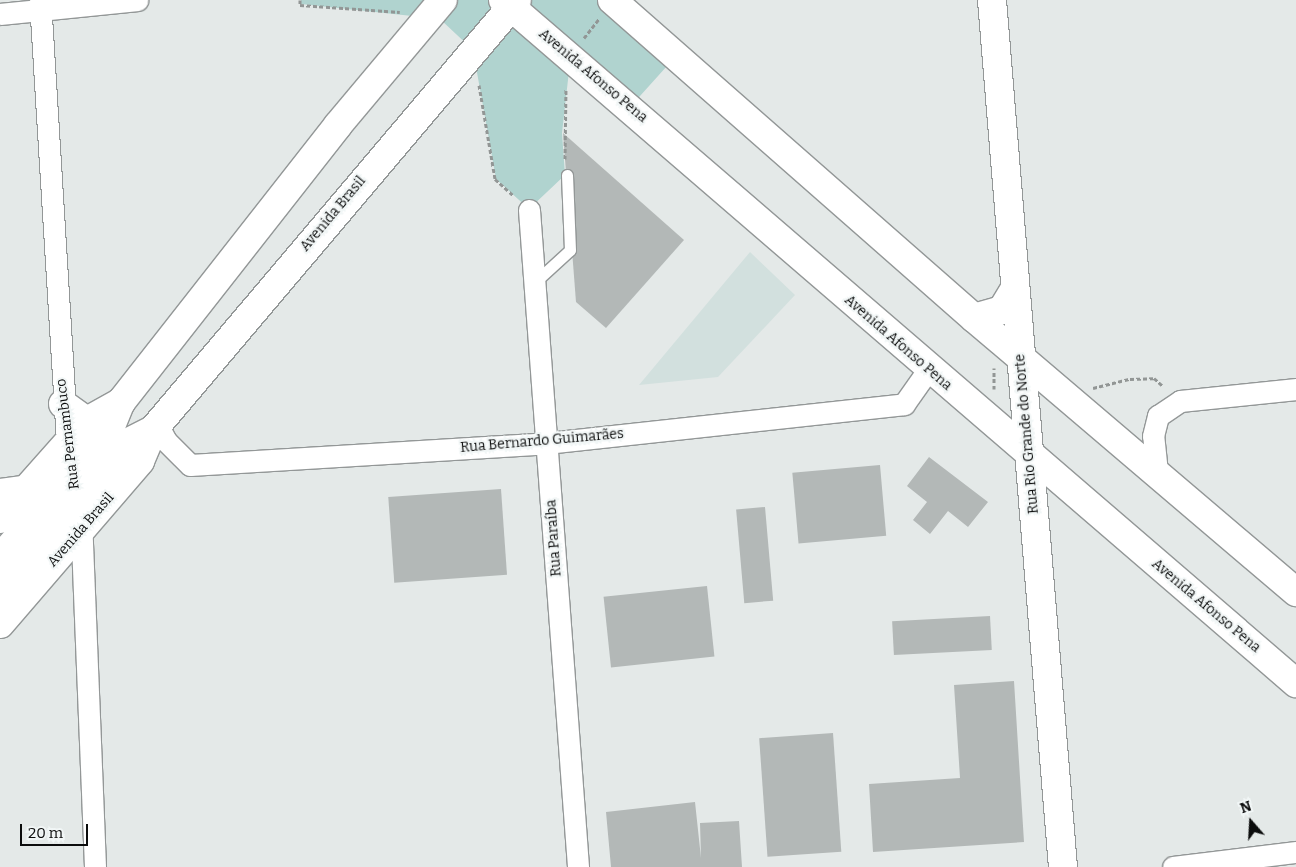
<!DOCTYPE html>
<html>
<head>
<meta charset="utf-8">
<style>
	body { margin:0 }
	#map { position:relative; width:1296px; height:867px; overflow:hidden; background:#e4e9e8; font-family:Bitter,serif }
	div>[style] { position:absolute }
	.built>* { inset:0; background:#d2e0de }
	.green>* { inset:0; background:#b0d3cf }
	.building>* { inset:0; background:#b3b8b7; transform-origin:0 0 }
	.path>* { height:3px; margin-top:-1.5px; transform-origin:0; background:repeating-linear-gradient(90deg,#929695 0 4px,transparent 0 6.5px) }
	.roads { filter:drop-shadow(1px 0 #939797) drop-shadow(-1px 0 #939797) drop-shadow(0 1px #939797) drop-shadow(0 -1px #939797) }
	.service>* { height:11px; margin:-5.5px; padding:0 5.5px; transform-origin:5.5px; border-radius:5.5px; background:#fff }
	.minor>* { height:21px; margin:-10.5px; padding:0 10.5px; transform-origin:10.5px; border-radius:10.5px; background:#fff }
	.tertiary>* { height:28px; margin:-14px; padding:0 14px; transform-origin:14px; border-radius:14px; background:#fff }
	.secondary>* { height:28px; margin:-14px; padding:0 14px; transform-origin:14px; border-radius:14px; background:#fff }
	span { translate:-50% -50%; white-space:nowrap; text-align:center; line-height:1.15; -webkit-text-stroke:4px #f1f6f6; paint-order:stroke }
	.street-label { font-size:14px; color:#0b0c0c }
	.north { position:absolute; left:1226px; top:797px; width:50px; height:50px; -webkit-text-stroke:4px #f1f6f6; paint-order:stroke; rotate:341deg; font-size:14px; font-weight:700; line-height:20px; text-align:center; color:#0b0c0c }
	.north::after { content:''; display:block; margin:auto; width:18px; height:22px; background:#0b0c0c; clip-path:polygon(50% 0,100% 100%,50% 72%,0 100%) }
	.scale { position:absolute; left:20px; top:824px; width:68px; height:22px; box-sizing:border-box; border:2px solid #0b0c0c; border-top:0; padding-left:6px; font-size:15px; line-height:18px; white-space:nowrap; color:#0b0c0c; -webkit-text-stroke:4px #f1f6f6; paint-order:stroke }
</style>
</head>
<body>
<div id="map">
	<div class="built">
		<div style="clip-path:polygon(750px 252px,795px 295px,718px 377px,639px 385px)"></div>
	</div>
	<div class="green">
		<div style="clip-path:polygon(301px 0,608px 0,676px 56px,631px 106px,570px 62px,562px 133px,565px 175px,529px 209px,496px 179px,473px 50px,440px 19px,301px 4px)"></div>
	</div>
	<div class="building">
		<div style="clip-path:polygon(563px 133px,684px 240px,606px 328px,576px 302px)"></div>
		<div style="clip-path:polygon(929px 457px,988px 502px,968px 527px,948px 511px,930px 534px,913px 520px,927px 502px,907px 486px)"></div>
		<div style="left:880px;top:465px;width:71px;height:88px;rotate:85deg"></div>
		<div style="left:501px;top:489px;width:86px;height:113px;rotate:86deg"></div>
		<div style="left:765px;top:507px;width:94px;height:29px;rotate:85deg"></div>
		<div style="left:707px;top:586px;width:71px;height:104px;rotate:84deg"></div>
		<div style="left:990px;top:616px;width:34px;height:98px;rotate:87deg"></div>
		<div style="clip-path:polygon(1014px 681px,1024px 842px,873px 852px,869px 784px,960px 778px,954px 685px)"></div>
		<div style="left:833px;top:733px;width:119px;height:74px;rotate:86deg"></div>
		<div style="clip-path:polygon(695px 802px,701px 858px,700px 823px,739px 821px,742px 867px,611px 867px,606px 812px)"></div>
	</div>
	<div class="path">
		<div style="left:300px;top:0;width:5px;rotate:90deg"></div>
		<div style="left:300px;top:5px;width:100px;rotate:4deg"></div>
		<div style="left:584px;top:38px;width:24px;rotate:-52deg"></div>
		<div style="left:479px;top:85px;width:95px;rotate:80.3deg"></div>
		<div style="left:495px;top:179px;width:25px;rotate:42deg"></div>
		<div style="left:565px;top:159px;width:71px;rotate:-89.2deg"></div>
		<div style="left:1093px;top:388px;width:38px;rotate:-14deg"></div>
		<div style="left:1130px;top:379px;width:24px;rotate:-2deg"></div>
		<div style="left:1154px;top:378px;width:12px;rotate:42deg"></div>
		<div style="left:994px;top:389px;width:21px;rotate:-90deg"></div>
	</div>
	<div class="roads">
		<div class="service">
			<div style="left:535px;top:282px;width:47px;rotate:-42.4deg"></div>
			<div style="left:570px;top:250px;width:75px;rotate:-92.3deg"></div>
		</div>
		<div class="minor">
			<div style="left:40px;top:0;width:455px;rotate:86.5deg"></div>
			<div style="left:0;top:14px;width:138px;rotate:-5.8deg"></div>
			<div style="left:529px;top:210px;width:659px;rotate:85.73deg"></div>
			<div style="left:157px;top:424px;width:19px;rotate:62deg"></div>
			<div style="left:166px;top:441px;width:34px;rotate:45deg"></div>
			<div style="left:190px;top:465px;width:358px;rotate:-3.5deg"></div>
			<div style="left:547px;top:443px;width:359px;rotate:-6.2deg"></div>
			<div style="left:904px;top:404px;width:42px;rotate:-54.8deg"></div>
			<div style="left:1157px;top:472px;width:36px;rotate:-96deg"></div>
			<div style="left:1153px;top:436px;width:21px;rotate:-76deg"></div>
			<div style="left:1158px;top:416px;width:27px;rotate:-34deg"></div>
			<div style="left:1180px;top:401px;width:117px;rotate:-5.9deg"></div>
			<div style="left:0;top:489px;width:28px;rotate:-8deg"></div>
			<div style="left:81px;top:518px;width:349px;rotate:87.7deg"></div>
			<div style="left:1173px;top:867px;width:124px;rotate:-7deg"></div>
		</div>
		<div class="tertiary">
			<div style="left:992px;top:0;width:870px;rotate:85.32deg"></div>
		</div>
		<div class="secondary">
			<div style="left:503px;top:0;width:1047px;rotate:40.74deg"></div>
			<div style="left:612px;top:0;width:482px;rotate:41.3deg"></div>
			<div style="left:974px;top:318px;width:423px;rotate:40.4deg"></div>
			<div style="left:974px;top:318px;width:29px;rotate:-16deg"></div>
			<div style="left:1002px;top:310px;width:21px;rotate:-59deg"></div>
			<div style="left:63px;top:404px;width:48px;rotate:35.7deg"></div>
			<div style="left:0;top:519px;width:131px;rotate:-48.4deg"></div>
			<div style="left:87px;top:421px;width:39px;rotate:-29deg"></div>
			<div style="left:0;top:558px;width:162px;rotate:-48.7deg"></div>
			<div style="left:107px;top:436px;width:37px;rotate:-68deg"></div>
			<div style="left:121px;top:402px;width:352px;rotate:-51.9deg"></div>
			<div style="left:338px;top:125px;width:163px;rotate:-50deg"></div>
			<div style="left:0;top:589px;width:187px;rotate:-49.8deg"></div>
			<div style="left:121px;top:446px;width:36px;rotate:-27deg"></div>
			<div style="left:0;top:624px;width:215px;rotate:-49.3deg"></div>
			<div style="left:140px;top:461px;width:34px;rotate:-67deg"></div>
			<div style="left:153px;top:430px;width:563px;rotate:-49.75deg"></div>
		</div>
	</div>
	<div class="street-label">
		<span style="left:593px;top:76px;rotate:40deg">Avenida Afonso Pena</span>
		<span style="left:333px;top:214px;rotate:-50deg">Avenida Brasil</span>
		<span style="left:898px;top:343px;rotate:41deg">Avenida Afonso Pena</span>
		<span style="left:68px;top:434px;rotate:-97deg">Rua Pernambuco</span>
		<span style="left:1027px;top:434px;rotate:-95deg">Rua Rio Grande do Norte</span>
		<span style="left:542px;top:441px;rotate:-5deg">Rua Bernardo Guimarães</span>
		<span style="left:81px;top:530px;rotate:-49deg">Avenida Brasil</span>
		<span style="left:554px;top:538px;rotate:-94deg">Rua Paraíba</span>
		<span style="left:1206px;top:606px;rotate:40deg">Avenida Afonso Pena</span>
	</div>
	<div class="north">N</div>
	<div class="scale">20 m</div>
</div>
</body>
</html>
